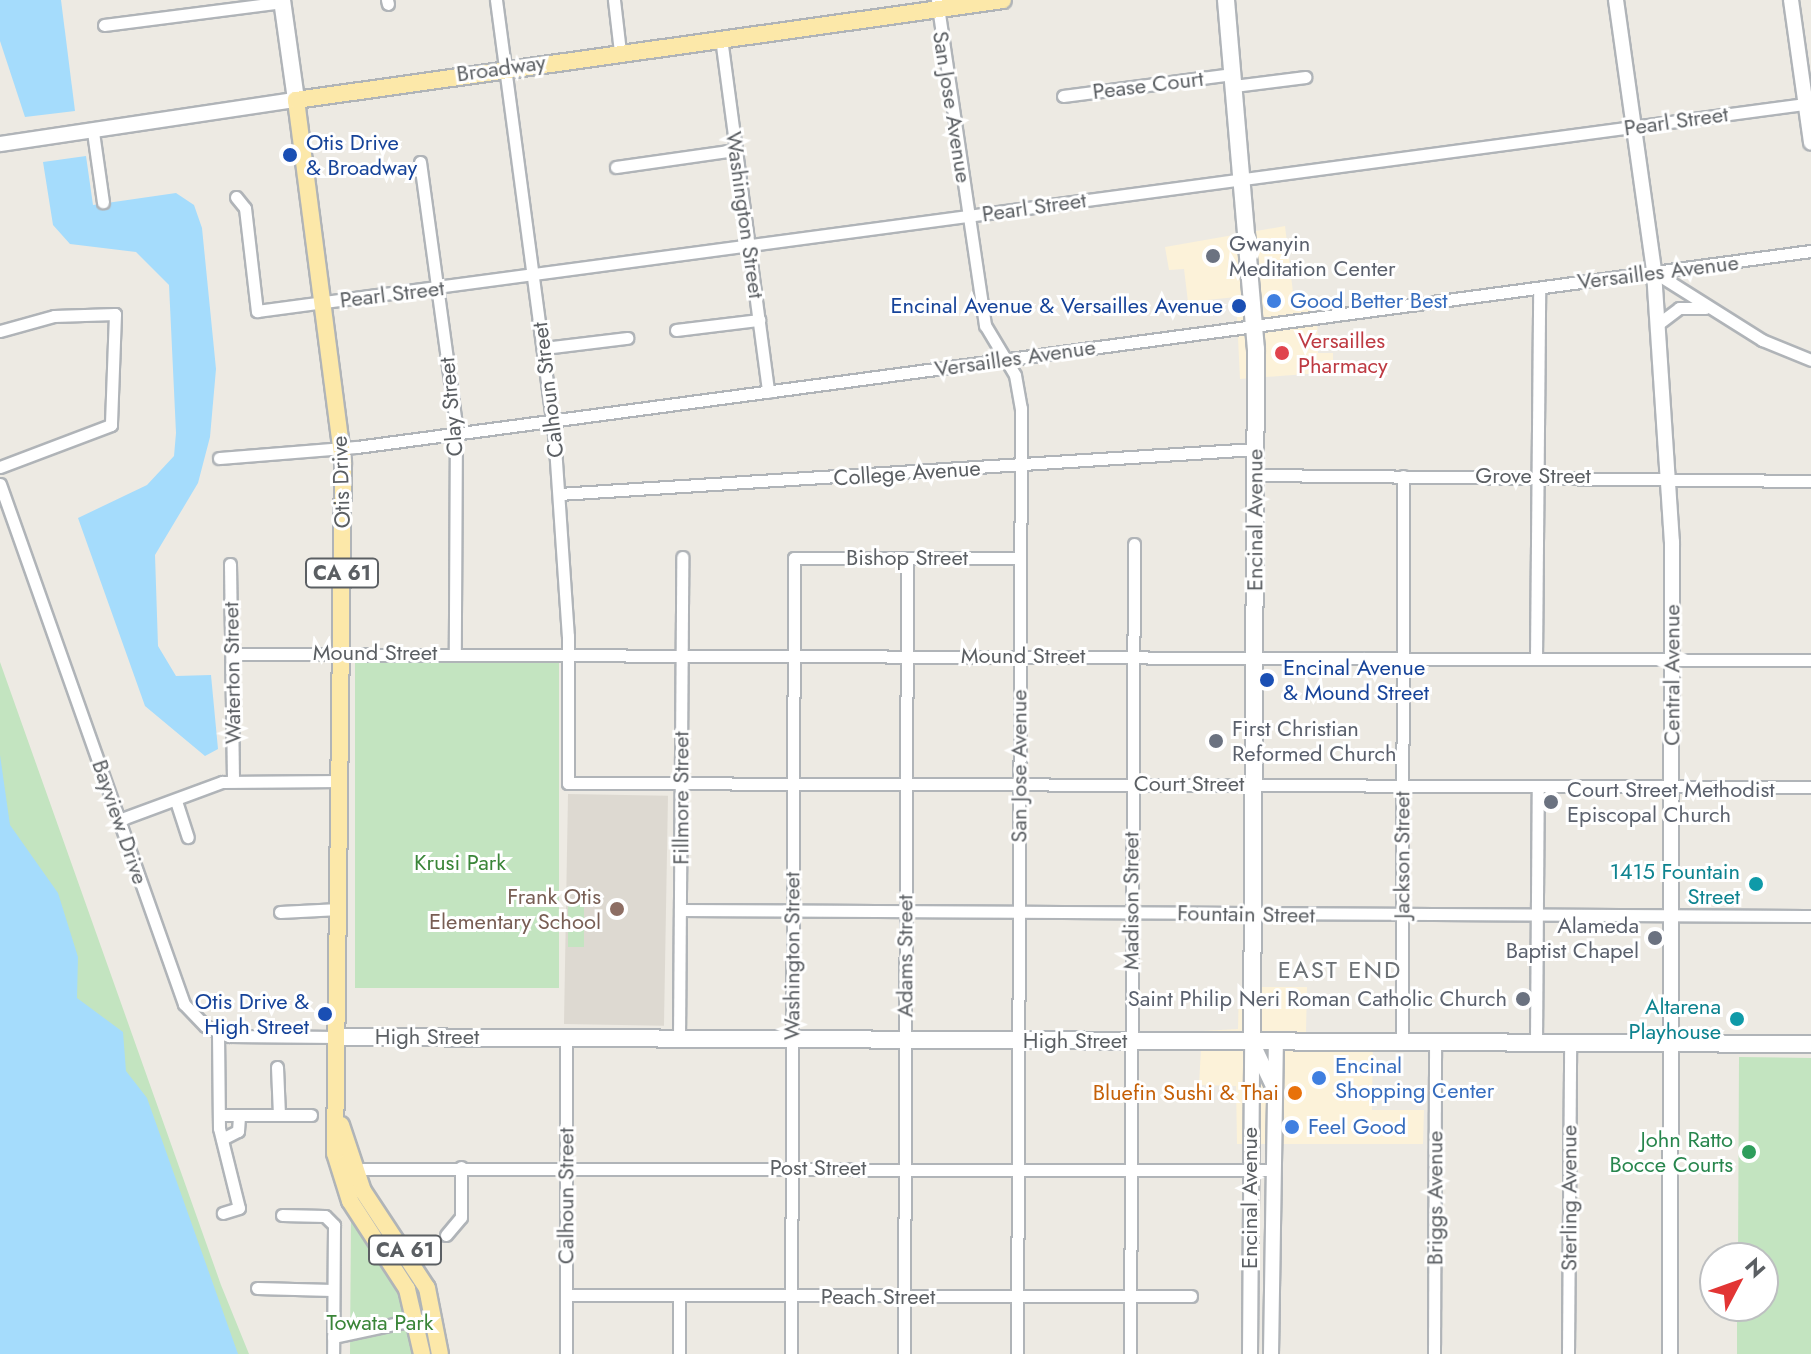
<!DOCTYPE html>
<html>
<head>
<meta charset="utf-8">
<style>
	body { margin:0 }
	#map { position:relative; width:1811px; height:1354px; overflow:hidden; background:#edeae3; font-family:Jost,sans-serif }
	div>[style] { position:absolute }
	.commercial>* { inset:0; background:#fcf2d9 }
	.education>* { inset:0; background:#ddd9d1; transform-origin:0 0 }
	.green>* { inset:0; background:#c3e4c0; transform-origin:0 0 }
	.water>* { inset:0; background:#a5dcfc }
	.roads { filter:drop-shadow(2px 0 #b0b4b8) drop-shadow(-2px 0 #b0b4b8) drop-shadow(0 2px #b0b4b8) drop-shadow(0 -2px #b0b4b8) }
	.minor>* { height:11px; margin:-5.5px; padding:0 5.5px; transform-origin:5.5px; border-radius:5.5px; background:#fff }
	.tertiary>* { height:14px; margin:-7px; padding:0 7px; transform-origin:7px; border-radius:7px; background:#fff }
	.secondary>* { height:16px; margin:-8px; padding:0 8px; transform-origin:8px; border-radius:8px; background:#fff }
	.primary>* { height:16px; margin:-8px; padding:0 8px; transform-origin:8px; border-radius:8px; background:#fce8a9 }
	.dots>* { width:22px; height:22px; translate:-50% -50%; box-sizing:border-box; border:4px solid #fff; border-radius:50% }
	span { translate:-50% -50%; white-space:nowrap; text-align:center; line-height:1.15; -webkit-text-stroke:6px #fff; paint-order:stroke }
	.shield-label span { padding:2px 6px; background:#fff; border:2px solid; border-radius:6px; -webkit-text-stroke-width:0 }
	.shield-label { font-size:20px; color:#5b5f63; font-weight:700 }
	.street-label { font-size:22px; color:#5b5f63 }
	.transit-label { font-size:22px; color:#164399 }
	.left { translate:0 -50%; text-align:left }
	.right { translate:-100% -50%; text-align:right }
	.worship-label { font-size:22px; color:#5b616d }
	.shop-label { font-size:22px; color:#366cbe }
	.health-label { font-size:22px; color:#be3a42 }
	.park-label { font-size:22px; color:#3a8538 }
	.culture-label { font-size:22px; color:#0d838f }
	.education-label { font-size:22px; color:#785e54 }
	.food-label { font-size:22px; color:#c56008 }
	.leisure-label { font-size:22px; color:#27864d }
	.neighbourhood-label { font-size:24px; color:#6c7175; letter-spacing:2px }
	.north { position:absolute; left:1699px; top:1242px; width:80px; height:80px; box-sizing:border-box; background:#fff; border:2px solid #bdbfc1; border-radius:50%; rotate:49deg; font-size:22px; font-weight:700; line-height:32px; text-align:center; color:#5b5f63 }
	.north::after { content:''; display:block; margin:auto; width:28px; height:36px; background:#e23534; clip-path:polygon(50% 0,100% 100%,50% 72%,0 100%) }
</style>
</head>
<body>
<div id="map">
	<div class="commercial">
		<div style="clip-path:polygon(1285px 226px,1295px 309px,1317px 307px,1318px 353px,1333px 353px,1333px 372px,1240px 379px,1236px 297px,1188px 302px,1184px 269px,1169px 270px,1165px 247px)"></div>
		<div style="clip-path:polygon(1239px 987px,1307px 987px,1306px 1032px,1373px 1032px,1372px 1110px,1424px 1110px,1423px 1144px,1237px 1144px,1236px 1086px,1199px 1085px,1202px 1031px,1238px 1029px)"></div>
	</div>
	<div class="education">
		<div style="left:568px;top:794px;width:100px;height:230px;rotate:1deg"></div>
	</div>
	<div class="green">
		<div style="clip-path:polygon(0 662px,221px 1285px,249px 1354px,159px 1354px,0 1254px)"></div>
		<div style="left:355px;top:663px;width:204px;height:325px"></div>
		<div style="left:568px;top:900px;width:16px;height:47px"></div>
		<div style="clip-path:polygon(1739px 1057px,1811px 1058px,1811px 1354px,1737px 1354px,1737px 1306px,1763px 1306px,1763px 1258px,1738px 1258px)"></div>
		<div style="clip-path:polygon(351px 1220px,406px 1306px,413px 1354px,350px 1354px)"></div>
	</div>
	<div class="water">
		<div style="clip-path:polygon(0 0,61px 0,75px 111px,25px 117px,0 41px)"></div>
		<div style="clip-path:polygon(86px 156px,93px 205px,176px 193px,194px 205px,202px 228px,216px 369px,210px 437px,198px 483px,155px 555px,158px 646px,176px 676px,211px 675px,218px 749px,205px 756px,145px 706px,78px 518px,147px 485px,174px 456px,176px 433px,169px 285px,136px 252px,70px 244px,53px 225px,43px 162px)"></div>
		<div style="clip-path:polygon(0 755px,10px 825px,58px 893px,78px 957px,77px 998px,123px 1032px,126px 1071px,147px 1098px,238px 1354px,0 1354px)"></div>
	</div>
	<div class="roads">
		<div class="minor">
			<div style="left:387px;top:0;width:4px;rotate:76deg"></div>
			<div style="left:496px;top:0;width:436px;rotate:82.4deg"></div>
			<div style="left:554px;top:432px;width:204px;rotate:86.1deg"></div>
			<div style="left:568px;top:636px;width:147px;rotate:90deg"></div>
			<div style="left:568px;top:783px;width:1243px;rotate:0.18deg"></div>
			<div style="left:614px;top:0;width:52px;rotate:83.4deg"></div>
			<div style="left:937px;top:0;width:329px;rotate:81.6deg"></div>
			<div style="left:985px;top:325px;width:58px;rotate:59deg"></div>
			<div style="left:1015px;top:375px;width:34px;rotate:80deg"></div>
			<div style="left:1021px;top:408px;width:946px;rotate:90.24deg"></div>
			<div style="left:104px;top:25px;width:180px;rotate:-7.3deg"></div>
			<div style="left:721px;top:38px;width:357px;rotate:82.4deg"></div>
			<div style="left:1234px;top:86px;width:72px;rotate:-7.2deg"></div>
			<div style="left:1063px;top:96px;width:171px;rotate:-7.4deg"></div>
			<div style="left:93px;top:132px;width:71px;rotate:81.9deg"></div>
			<div style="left:420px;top:162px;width:264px;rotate:82.2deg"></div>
			<div style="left:456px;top:424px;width:229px;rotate:90.3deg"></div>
			<div style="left:616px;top:167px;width:121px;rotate:-8.1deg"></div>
			<div style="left:236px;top:197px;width:14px;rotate:51deg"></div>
			<div style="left:245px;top:208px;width:104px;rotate:83.4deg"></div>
			<div style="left:257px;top:311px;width:1568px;rotate:-7.62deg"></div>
			<div style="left:1654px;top:272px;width:128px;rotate:32.2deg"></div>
			<div style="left:1762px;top:340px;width:53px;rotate:22.2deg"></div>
			<div style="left:1658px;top:324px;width:26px;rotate:-37deg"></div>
			<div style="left:1679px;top:308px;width:26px"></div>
			<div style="left:676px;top:330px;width:84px;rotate:-6.9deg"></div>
			<div style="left:0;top:331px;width:56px;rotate:-15.5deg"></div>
			<div style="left:54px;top:316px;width:61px;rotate:-1.9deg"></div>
			<div style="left:115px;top:314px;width:111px;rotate:92.1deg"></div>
			<div style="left:111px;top:425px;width:119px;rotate:159.3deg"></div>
			<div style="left:544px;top:348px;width:84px;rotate:-6.9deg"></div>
			<div style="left:219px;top:458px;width:138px;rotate:-4.6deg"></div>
			<div style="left:357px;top:447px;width:1467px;rotate:-7.68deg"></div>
			<div style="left:1255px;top:475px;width:556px;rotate:0.62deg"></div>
			<div style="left:0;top:484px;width:552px;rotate:70.51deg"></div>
			<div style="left:184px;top:1004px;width:30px;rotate:46deg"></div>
			<div style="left:205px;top:1026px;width:26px;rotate:23deg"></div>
			<div style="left:229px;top:1036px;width:109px;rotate:0.5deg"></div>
			<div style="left:559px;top:494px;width:697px;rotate:-3.7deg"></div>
			<div style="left:230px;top:564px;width:217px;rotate:89.2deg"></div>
			<div style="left:234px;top:654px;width:1577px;rotate:0.22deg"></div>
			<div style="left:1536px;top:658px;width:370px;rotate:-89.5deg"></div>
			<div style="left:176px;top:801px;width:38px;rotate:72deg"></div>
			<div style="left:119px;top:820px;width:110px;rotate:-20.3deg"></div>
			<div style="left:222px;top:782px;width:119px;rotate:-0.5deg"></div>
			<div style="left:680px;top:910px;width:1131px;rotate:0.3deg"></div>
			<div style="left:280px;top:912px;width:59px;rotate:-2.9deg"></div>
			<div style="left:218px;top:1033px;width:95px;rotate:89.4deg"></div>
			<div style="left:219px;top:1128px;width:82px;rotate:76deg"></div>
			<div style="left:239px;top:1208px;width:17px;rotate:163deg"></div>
			<div style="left:566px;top:1038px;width:316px;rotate:90deg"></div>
			<div style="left:679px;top:1038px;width:481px;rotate:-89.6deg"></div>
			<div style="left:1402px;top:1042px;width:566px;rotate:-89.9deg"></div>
			<div style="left:1536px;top:1042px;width:256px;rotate:-89.6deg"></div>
			<div style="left:277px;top:1067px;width:48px;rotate:87.6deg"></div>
			<div style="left:220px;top:1115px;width:91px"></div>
			<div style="left:222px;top:1139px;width:18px;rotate:-27deg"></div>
			<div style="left:238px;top:1131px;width:15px;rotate:-86deg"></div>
			<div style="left:363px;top:1169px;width:909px;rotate:0.06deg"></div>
			<div style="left:282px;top:1215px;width:43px;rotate:1.3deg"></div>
			<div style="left:325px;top:1216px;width:13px;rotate:45deg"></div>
			<div style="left:334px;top:1225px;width:129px;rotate:90.4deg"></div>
			<div style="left:446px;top:1235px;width:23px;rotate:-50deg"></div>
			<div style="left:461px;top:1217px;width:50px;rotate:-90deg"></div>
			<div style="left:257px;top:1288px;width:75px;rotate:1.5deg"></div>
			<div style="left:566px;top:1295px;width:625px;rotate:0.09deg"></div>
			<div style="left:679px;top:1297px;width:57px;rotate:90deg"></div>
			<div style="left:333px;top:1337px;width:87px;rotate:-12deg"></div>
			<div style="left:791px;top:1354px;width:796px;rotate:-89.78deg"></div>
			<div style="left:794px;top:558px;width:225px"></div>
			<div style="left:904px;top:1354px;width:796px;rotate:-89.78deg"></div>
			<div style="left:1130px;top:1354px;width:810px;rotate:-89.72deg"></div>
			<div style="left:1434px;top:1354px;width:312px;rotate:-89.8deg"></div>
			<div style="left:1568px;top:1354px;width:312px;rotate:-89.6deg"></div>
		</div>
		<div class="tertiary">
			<div style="left:1616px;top:0;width:275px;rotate:82deg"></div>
			<div style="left:1654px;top:272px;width:271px;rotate:86.2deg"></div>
			<div style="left:1672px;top:542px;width:812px;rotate:90.14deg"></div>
			<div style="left:1791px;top:0;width:144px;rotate:82deg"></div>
			<div style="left:0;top:144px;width:299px;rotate:-8.5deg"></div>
			<div style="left:1252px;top:1042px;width:47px;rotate:64.5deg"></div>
			<div style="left:1250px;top:1354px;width:313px;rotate:-89.6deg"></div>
			<div style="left:1271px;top:1354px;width:313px;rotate:-89.1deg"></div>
		</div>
		<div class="secondary">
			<div style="left:282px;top:0;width:101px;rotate:82deg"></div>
			<div style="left:1226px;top:0;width:350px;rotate:85.1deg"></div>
			<div style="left:1256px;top:349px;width:692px;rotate:90.33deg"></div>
			<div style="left:338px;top:1037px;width:1473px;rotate:0.27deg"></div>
		</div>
		<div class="primary">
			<div style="left:341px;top:1125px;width:70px;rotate:71.6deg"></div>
			<div style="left:363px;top:1191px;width:116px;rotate:56.6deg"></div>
			<div style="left:427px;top:1288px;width:67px;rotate:78.9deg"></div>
			<div style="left:422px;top:1354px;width:67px;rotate:-103deg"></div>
			<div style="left:407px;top:1289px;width:105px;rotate:-122.9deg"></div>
			<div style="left:350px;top:1201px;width:50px;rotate:-107.4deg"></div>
			<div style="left:335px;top:1153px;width:691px;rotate:-89.34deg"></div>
			<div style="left:343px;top:462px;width:365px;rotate:-97.4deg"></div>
			<div style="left:296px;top:100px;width:714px;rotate:-8.05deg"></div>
		</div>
	</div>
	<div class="dots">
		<div style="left:290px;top:155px;background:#1a4fb4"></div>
		<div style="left:1213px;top:256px;background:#6b7280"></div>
		<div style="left:1274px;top:301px;background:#3f7fe0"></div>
		<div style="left:1239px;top:306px;background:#1a4fb4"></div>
		<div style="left:1282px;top:353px;background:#e0444e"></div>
		<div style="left:1267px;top:680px;background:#1a4fb4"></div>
		<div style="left:1216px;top:741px;background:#6b7280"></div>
		<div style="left:1551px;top:802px;background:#6b7280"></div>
		<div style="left:1756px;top:884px;background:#0f9aa8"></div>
		<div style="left:617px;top:909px;background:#8d6e63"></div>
		<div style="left:1655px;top:938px;background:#6b7280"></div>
		<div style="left:1523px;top:999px;background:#6b7280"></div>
		<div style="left:325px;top:1014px;background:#1a4fb4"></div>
		<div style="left:1737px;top:1019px;background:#0f9aa8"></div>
		<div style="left:1319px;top:1078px;background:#3f7fe0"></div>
		<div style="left:1295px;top:1093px;background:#e8710a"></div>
		<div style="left:1292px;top:1127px;background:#3f7fe0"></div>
		<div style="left:1749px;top:1152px;background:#2e9e5b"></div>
	</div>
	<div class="shield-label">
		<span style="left:342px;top:573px">CA 61</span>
		<span style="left:405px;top:1250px">CA 61</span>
	</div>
	<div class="street-label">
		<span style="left:501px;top:68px;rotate:-8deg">Broadway</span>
		<span style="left:1148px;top:85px;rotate:-7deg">Pease Court</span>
		<span style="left:952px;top:107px;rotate:81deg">San Jose Avenue</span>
		<span style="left:1676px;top:121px;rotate:-8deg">Pearl Street</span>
		<span style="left:1034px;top:207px;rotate:-8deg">Pearl Street</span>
		<span style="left:745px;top:215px;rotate:82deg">Washington Street</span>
		<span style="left:1658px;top:272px;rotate:-7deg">Versailles Avenue</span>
		<span style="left:392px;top:294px;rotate:-7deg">Pearl Street</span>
		<span style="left:1015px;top:358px;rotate:-8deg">Versailles Avenue</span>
		<span style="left:548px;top:390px;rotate:-97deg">Calhoun Street</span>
		<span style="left:451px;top:407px;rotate:-95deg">Clay Street</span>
		<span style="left:907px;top:473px;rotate:-4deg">College Avenue</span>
		<span style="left:1533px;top:476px">Grove Street</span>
		<span style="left:341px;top:482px;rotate:-92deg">Otis Drive</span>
		<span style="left:1255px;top:520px;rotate:-90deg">Encinal Avenue</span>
		<span style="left:907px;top:558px">Bishop Street</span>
		<span style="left:375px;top:653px">Mound Street</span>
		<span style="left:1023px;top:656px">Mound Street</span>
		<span style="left:232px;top:673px;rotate:-91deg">Waterton Street</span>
		<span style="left:1672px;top:675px;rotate:-90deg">Central Avenue</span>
		<span style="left:1019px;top:766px;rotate:-90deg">San Jose Avenue</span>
		<span style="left:1189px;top:784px">Court Street</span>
		<span style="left:681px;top:798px;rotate:-90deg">Fillmore Street</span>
		<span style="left:120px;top:822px;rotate:71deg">Bayview Drive</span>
		<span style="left:1402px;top:855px;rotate:-90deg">Jackson Street</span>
		<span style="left:1131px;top:901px;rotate:-90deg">Madison Street</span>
		<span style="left:1246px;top:914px;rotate:1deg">Fountain Street</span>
		<span style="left:792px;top:956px;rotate:-90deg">Washington Street</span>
		<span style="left:905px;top:956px;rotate:-90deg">Adams Street</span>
		<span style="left:427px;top:1037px">High Street</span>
		<span style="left:1075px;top:1041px">High Street</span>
		<span style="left:818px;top:1168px">Post Street</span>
		<span style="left:566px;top:1196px;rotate:-90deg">Calhoun Street</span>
		<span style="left:1250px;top:1198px;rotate:-90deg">Encinal Avenue</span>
		<span style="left:1435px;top:1198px;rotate:-90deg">Briggs Avenue</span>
		<span style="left:1569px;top:1198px;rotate:-90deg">Sterling Avenue</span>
		<span style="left:878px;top:1297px">Peach Street</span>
	</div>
	<div class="transit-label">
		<span class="left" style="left:306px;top:155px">Otis Drive<br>&amp; Broadway</span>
		<span class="right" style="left:1223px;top:306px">Encinal Avenue &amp; Versailles Avenue</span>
		<span class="left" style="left:1283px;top:680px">Encinal Avenue<br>&amp; Mound Street</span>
		<span class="right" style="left:309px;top:1014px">Otis Drive &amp;<br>High Street</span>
	</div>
	<div class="worship-label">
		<span class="left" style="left:1229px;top:256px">Gwanyin<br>Meditation Center</span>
		<span class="left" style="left:1232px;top:741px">First Christian<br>Reformed Church</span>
		<span class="left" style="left:1567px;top:802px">Court Street Methodist<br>Episcopal Church</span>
		<span class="right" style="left:1639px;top:938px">Alameda<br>Baptist Chapel</span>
		<span class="right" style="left:1507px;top:999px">Saint Philip Neri Roman Catholic Church</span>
	</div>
	<div class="shop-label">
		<span class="left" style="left:1290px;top:301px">Good Better Best</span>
		<span class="left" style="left:1335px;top:1078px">Encinal<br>Shopping Center</span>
		<span class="left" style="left:1308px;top:1127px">Feel Good</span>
	</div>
	<div class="health-label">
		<span class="left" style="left:1298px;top:353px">Versailles<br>Pharmacy</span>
	</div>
	<div class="park-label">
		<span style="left:460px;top:863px">Krusi Park</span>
		<span style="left:380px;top:1323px">Towata Park</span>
	</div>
	<div class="culture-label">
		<span class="right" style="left:1740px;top:884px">1415 Fountain<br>Street</span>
		<span class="right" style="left:1721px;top:1019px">Altarena<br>Playhouse</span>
	</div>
	<div class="education-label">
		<span class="right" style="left:601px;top:909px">Frank Otis<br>Elementary School</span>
	</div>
	<div class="food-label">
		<span class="right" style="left:1279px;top:1093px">Bluefin Sushi &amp; Thai</span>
	</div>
	<div class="leisure-label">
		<span class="right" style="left:1733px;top:1152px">John Ratto<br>Bocce Courts</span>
	</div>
	<div class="neighbourhood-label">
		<span style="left:1340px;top:970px">EAST END</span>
	</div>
	<div class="north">N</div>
</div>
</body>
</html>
